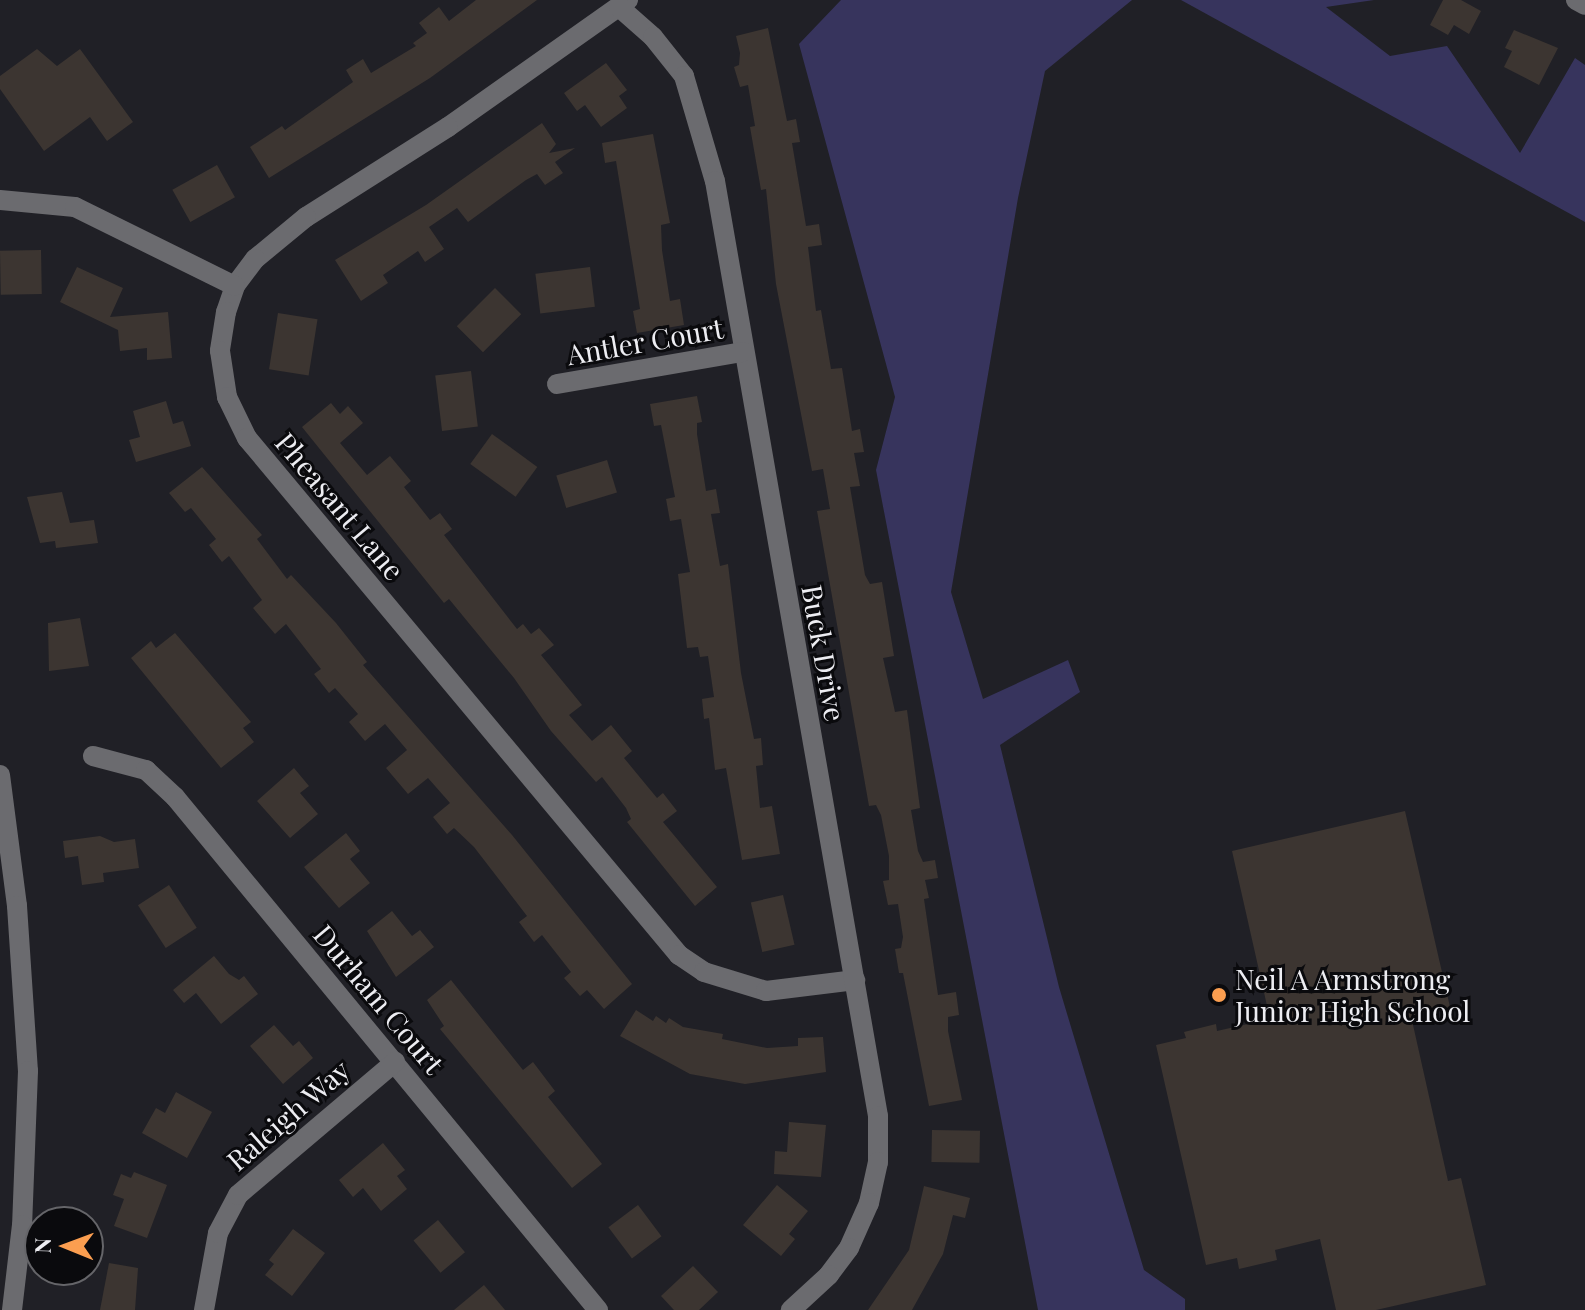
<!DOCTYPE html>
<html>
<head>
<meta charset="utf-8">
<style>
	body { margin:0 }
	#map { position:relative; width:1585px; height:1310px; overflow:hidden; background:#202026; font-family:"Playfair Display",serif }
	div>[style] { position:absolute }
	.green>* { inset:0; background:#37345d }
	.building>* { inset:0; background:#3c3531; transform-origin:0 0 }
	.street>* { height:20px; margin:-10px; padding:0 10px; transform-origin:10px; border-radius:10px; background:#6b6b6f }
	.dots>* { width:22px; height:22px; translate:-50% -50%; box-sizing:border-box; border:4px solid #0a0a0d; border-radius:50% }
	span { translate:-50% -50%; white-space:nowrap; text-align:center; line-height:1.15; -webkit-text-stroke:6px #0a0a0d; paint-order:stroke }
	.street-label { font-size:28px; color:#ededf2 }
	.poi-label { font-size:28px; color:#ededf2 }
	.left { translate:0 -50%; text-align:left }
	.north { position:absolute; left:24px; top:1206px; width:80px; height:80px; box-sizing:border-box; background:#0a0a0d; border:2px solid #656569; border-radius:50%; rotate:271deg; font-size:22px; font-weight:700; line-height:32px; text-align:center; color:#ededf2 }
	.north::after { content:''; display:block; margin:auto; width:28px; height:36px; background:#fb9e50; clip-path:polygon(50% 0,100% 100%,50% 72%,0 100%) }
</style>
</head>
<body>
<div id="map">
	<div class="green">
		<div style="clip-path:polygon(841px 0,1132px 0,1045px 71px,1018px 198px,951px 592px,983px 699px,1068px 660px,1080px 692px,1000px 745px,1059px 987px,1144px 1270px,1185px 1299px,1185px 1310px,1038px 1310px,876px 470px,895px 397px,799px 44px)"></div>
		<div style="clip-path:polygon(1181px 0,1374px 0,1326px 7px,1390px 56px,1447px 46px,1520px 153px,1575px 58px,1585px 65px,1585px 222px)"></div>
	</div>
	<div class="building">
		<div style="clip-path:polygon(476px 0,537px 0,430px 78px,269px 178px,250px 147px,282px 126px,285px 130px,353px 82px,346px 70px,363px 59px,371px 73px,416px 46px,413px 43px,427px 33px,419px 23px,439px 7px,449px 21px)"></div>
		<div style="clip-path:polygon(1443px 0,1461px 0,1481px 11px,1469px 34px,1454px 25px,1448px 35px,1430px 25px)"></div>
		<div style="clip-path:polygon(768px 28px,787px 121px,796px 119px,800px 142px,792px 143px,806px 226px,819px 224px,822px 245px,808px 247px,816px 311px,821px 310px,831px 369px,842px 368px,852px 431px,860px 429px,864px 452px,854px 453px,860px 486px,850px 487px,865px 575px,870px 584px,882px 582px,894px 656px,883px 658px,895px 712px,907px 710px,920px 808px,911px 810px,918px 851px,923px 862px,935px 860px,938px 878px,925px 880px,929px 898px,924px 899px,938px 995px,956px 992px,959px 1015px,948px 1017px,948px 1031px,962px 1100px,929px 1106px,903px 973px,899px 973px,895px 949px,901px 948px,903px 937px,898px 904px,888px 905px,883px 881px,889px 880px,889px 856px,881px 815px,876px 805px,869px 806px,817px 511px,830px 509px,823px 469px,812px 471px,776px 284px,766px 189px,761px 190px,750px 127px,755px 126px,748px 85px,740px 87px,734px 67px,739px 65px,740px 53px,736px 36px)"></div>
		<div style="clip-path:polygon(1514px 30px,1558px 48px,1539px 85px,1504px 67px,1512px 51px,1505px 48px)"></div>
		<div style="clip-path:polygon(37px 49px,57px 66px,80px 49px,133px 122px,107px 141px,90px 117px,44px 151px,0 89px,0 76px)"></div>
		<div style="clip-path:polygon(606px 63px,627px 90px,619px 96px,627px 108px,601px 127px,585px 105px,577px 111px,564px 93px)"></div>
		<div style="clip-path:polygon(542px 123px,556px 144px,549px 153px,575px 148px,555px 162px,563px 173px,545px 185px,537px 174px,526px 180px,468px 222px,457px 208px,429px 227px,444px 249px,425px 262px,418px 251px,383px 275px,388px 283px,361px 301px,335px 260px,426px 205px)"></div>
		<div style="clip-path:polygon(653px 134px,670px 223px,661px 225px,662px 250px,670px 301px,680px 299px,684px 325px,637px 333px,633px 311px,640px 309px,616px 161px,605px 163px,602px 143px)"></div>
		<div style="left:217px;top:165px;width:37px;height:51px;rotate:61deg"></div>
		<div style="left:41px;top:250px;width:44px;height:41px;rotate:89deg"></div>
		<div style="clip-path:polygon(77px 267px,123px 288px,110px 317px,168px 312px,172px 358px,147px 360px,147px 348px,120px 351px,118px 330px,60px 302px)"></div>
		<div style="left:590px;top:267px;width:40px;height:55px;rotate:83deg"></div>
		<div style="left:495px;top:288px;width:37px;height:54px;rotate:45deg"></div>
		<div style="left:278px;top:313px;width:40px;height:57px;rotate:9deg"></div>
		<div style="left:471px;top:371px;width:56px;height:36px;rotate:83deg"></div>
		<div style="clip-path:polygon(697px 396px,702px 422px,697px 423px,697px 434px,706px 491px,716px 489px,720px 513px,711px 514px,720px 566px,728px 564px,741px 673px,754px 739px,761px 738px,763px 765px,756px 766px,760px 808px,772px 806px,780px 854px,742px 860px,726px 768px,715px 770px,709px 718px,704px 719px,702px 699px,714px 697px,708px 656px,700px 657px,698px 647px,687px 648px,678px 574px,690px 572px,681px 519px,670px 521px,666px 499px,675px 497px,661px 425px,654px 426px,650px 404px)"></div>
		<div style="clip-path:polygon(166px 401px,173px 424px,183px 421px,191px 446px,136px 462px,129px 440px,140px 437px,133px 411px)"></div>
		<div style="clip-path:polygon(331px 403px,340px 414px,348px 406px,363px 423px,340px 443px,367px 475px,390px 456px,411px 481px,404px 487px,430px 520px,440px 513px,452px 529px,444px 535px,517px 629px,523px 624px,531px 634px,539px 628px,554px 645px,541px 655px,582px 705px,569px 715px,592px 741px,611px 725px,632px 751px,624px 758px,657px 798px,663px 793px,677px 811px,663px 822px,717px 887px,695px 906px,627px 822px,631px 819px,626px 808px,602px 777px,596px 782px,551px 731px,514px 678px,449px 599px,444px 603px,302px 427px)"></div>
		<div style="left:492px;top:434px;width:56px;height:37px;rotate:36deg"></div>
		<div style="left:607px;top:460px;width:34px;height:53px;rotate:73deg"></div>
		<div style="clip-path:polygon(202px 467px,262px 535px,257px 539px,287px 579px,291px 575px,336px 623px,367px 662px,363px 665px,512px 835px,632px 984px,604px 1009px,587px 990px,580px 996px,564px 978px,571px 972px,542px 935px,534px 942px,519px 922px,527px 916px,474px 847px,454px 828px,447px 834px,433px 817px,450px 803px,428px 778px,408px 794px,386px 768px,407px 750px,385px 724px,365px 741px,349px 722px,358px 714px,335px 688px,329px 693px,314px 674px,321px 669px,286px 624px,275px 634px,253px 608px,262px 600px,229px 556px,222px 562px,209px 545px,216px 539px,191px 508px,185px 512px,169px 493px)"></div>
		<div style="clip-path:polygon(62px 492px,70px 523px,94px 520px,98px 543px,56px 548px,55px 541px,40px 543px,27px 497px)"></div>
		<div style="clip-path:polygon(80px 618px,89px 666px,49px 671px,48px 623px)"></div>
		<div style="clip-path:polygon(175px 633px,251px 722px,243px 728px,254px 742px,221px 768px,131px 658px,151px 641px,156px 648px)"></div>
		<div style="clip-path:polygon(294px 768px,309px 786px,300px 793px,318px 814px,290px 838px,257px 801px)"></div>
		<div style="clip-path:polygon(1405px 811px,1450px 1007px,1411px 1016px,1448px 1181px,1461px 1178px,1486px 1285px,1376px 1310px,1336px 1310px,1320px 1239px,1275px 1250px,1277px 1260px,1239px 1269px,1237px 1258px,1206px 1265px,1156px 1045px,1186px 1038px,1184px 1032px,1216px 1024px,1217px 1031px,1270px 1019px,1232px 851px)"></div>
		<div style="clip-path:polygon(346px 833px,360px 851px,350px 859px,370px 883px,339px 908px,304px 867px)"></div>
		<div style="clip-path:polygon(100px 836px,114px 842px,135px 839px,139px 868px,103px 873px,104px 882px,82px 885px,78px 856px,65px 858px,63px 841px)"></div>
		<div style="left:169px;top:885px;width:51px;height:37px;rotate:57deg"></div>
		<div style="left:783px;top:895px;width:51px;height:33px;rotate:77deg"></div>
		<div style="clip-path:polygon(392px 911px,412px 936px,420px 930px,434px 947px,396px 977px,367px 931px)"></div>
		<div style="clip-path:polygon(214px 956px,229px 974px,239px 980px,244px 976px,258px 994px,221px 1024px,196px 993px,184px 1003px,173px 990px)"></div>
		<div style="clip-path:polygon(451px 980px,523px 1070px,533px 1062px,555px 1091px,548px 1097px,602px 1164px,572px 1188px,440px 1029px,444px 1026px,427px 1000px)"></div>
		<div style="clip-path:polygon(636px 1010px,653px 1021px,656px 1016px,666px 1023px,669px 1018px,683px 1027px,723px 1034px,722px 1039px,767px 1048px,798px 1046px,798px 1038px,823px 1037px,826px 1072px,745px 1084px,690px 1074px,620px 1036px)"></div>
		<div style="clip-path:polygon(274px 1025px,293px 1046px,299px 1041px,313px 1058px,283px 1084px,250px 1046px)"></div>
		<div style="clip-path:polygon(176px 1092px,212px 1112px,187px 1158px,142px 1133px,156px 1108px,165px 1113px)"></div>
		<div style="clip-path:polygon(789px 1122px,826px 1125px,821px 1177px,774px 1174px,775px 1151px,787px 1152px)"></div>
		<div style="left:932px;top:1130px;width:48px;height:32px;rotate:1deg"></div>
		<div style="clip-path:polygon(383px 1143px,405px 1170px,397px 1176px,407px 1189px,381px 1211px,363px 1188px,353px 1197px,339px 1180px)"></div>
		<div style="clip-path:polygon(134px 1172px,167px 1185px,147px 1238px,114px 1226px,124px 1199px,113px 1195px,121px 1174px,131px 1178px)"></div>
		<div style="clip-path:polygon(777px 1185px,808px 1211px,789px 1234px,795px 1239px,781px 1256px,743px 1225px)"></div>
		<div style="clip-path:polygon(924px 1186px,970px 1198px,965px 1218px,953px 1215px,943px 1254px,912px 1310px,868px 1310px,909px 1250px)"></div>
		<div style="left:638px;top:1205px;width:39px;height:37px;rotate:53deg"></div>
		<div style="left:438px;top:1220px;width:42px;height:32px;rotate:50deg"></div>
		<div style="clip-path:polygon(293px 1229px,325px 1253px,292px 1296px,265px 1275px,274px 1264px,269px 1260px)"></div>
		<div style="clip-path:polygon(109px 1263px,138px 1268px,135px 1310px,100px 1310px)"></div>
		<div style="clip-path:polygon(693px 1266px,718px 1292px,699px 1310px,674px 1310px,661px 1296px)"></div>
		<div style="clip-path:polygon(484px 1285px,505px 1310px,454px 1310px)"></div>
	</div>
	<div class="street">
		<div style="left:628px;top:0;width:220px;rotate:144.8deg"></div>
		<div style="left:448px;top:127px;width:168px;rotate:147.6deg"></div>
		<div style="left:306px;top:217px;width:66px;rotate:140.5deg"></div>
		<div style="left:255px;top:259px;width:34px;rotate:127deg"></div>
		<div style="left:235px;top:286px;width:28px;rotate:109deg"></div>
		<div style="left:226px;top:312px;width:39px;rotate:99deg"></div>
		<div style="left:220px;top:351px;width:47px;rotate:81.3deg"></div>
		<div style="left:227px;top:397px;width:46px;rotate:64deg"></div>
		<div style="left:247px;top:438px;width:674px;rotate:50.12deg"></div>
		<div style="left:679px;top:955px;width:30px;rotate:34deg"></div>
		<div style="left:704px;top:972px;width:65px;rotate:17deg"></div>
		<div style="left:766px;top:991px;width:90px;rotate:-7deg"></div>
		<div style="left:1576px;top:0;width:10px;rotate:29deg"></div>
		<div style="left:619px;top:7px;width:45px;rotate:41.4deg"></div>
		<div style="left:653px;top:37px;width:50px;rotate:51.5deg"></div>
		<div style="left:684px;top:76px;width:109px;rotate:73.6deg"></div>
		<div style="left:715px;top:181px;width:949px;rotate:80.11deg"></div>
		<div style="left:878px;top:1116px;width:46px;rotate:90deg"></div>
		<div style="left:878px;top:1162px;width:42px;rotate:102.4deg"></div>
		<div style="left:869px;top:1203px;width:49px;rotate:114deg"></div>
		<div style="left:849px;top:1248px;width:34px;rotate:127deg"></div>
		<div style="left:829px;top:1275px;width:52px;rotate:137.4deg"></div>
		<div style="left:0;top:200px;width:75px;rotate:5.3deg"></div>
		<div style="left:75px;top:207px;width:178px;rotate:26.3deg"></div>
		<div style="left:557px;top:384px;width:188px;rotate:-9.8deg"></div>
		<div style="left:93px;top:756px;width:55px;rotate:14.8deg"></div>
		<div style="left:146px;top:770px;width:40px;rotate:43deg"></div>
		<div style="left:175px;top:797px;width:665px;rotate:50.49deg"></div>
		<div style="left:0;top:775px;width:132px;rotate:82.6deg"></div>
		<div style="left:17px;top:906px;width:165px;rotate:86.2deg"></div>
		<div style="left:28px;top:1071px;width:154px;rotate:92.2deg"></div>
		<div style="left:22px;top:1225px;width:86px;rotate:96.7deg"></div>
		<div style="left:204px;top:1310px;width:78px;rotate:-79.7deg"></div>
		<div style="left:218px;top:1233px;width:43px;rotate:-62.2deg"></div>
		<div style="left:238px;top:1195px;width:206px;rotate:-40.3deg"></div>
	</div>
	<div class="dots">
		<div style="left:1219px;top:995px;background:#fb9e50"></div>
	</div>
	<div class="street-label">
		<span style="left:645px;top:341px;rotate:-10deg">Antler Court</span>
		<span style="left:340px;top:506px;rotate:50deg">Pheasant Lane</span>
		<span style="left:824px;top:653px;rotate:80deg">Buck Drive</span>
		<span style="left:379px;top:999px;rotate:50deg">Durham Court</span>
		<span style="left:288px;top:1115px;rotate:-41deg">Raleigh Way</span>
	</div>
	<div class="poi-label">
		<span class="left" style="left:1235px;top:995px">Neil A Armstrong<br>Junior High School</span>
	</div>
	<div class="north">N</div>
</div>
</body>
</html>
